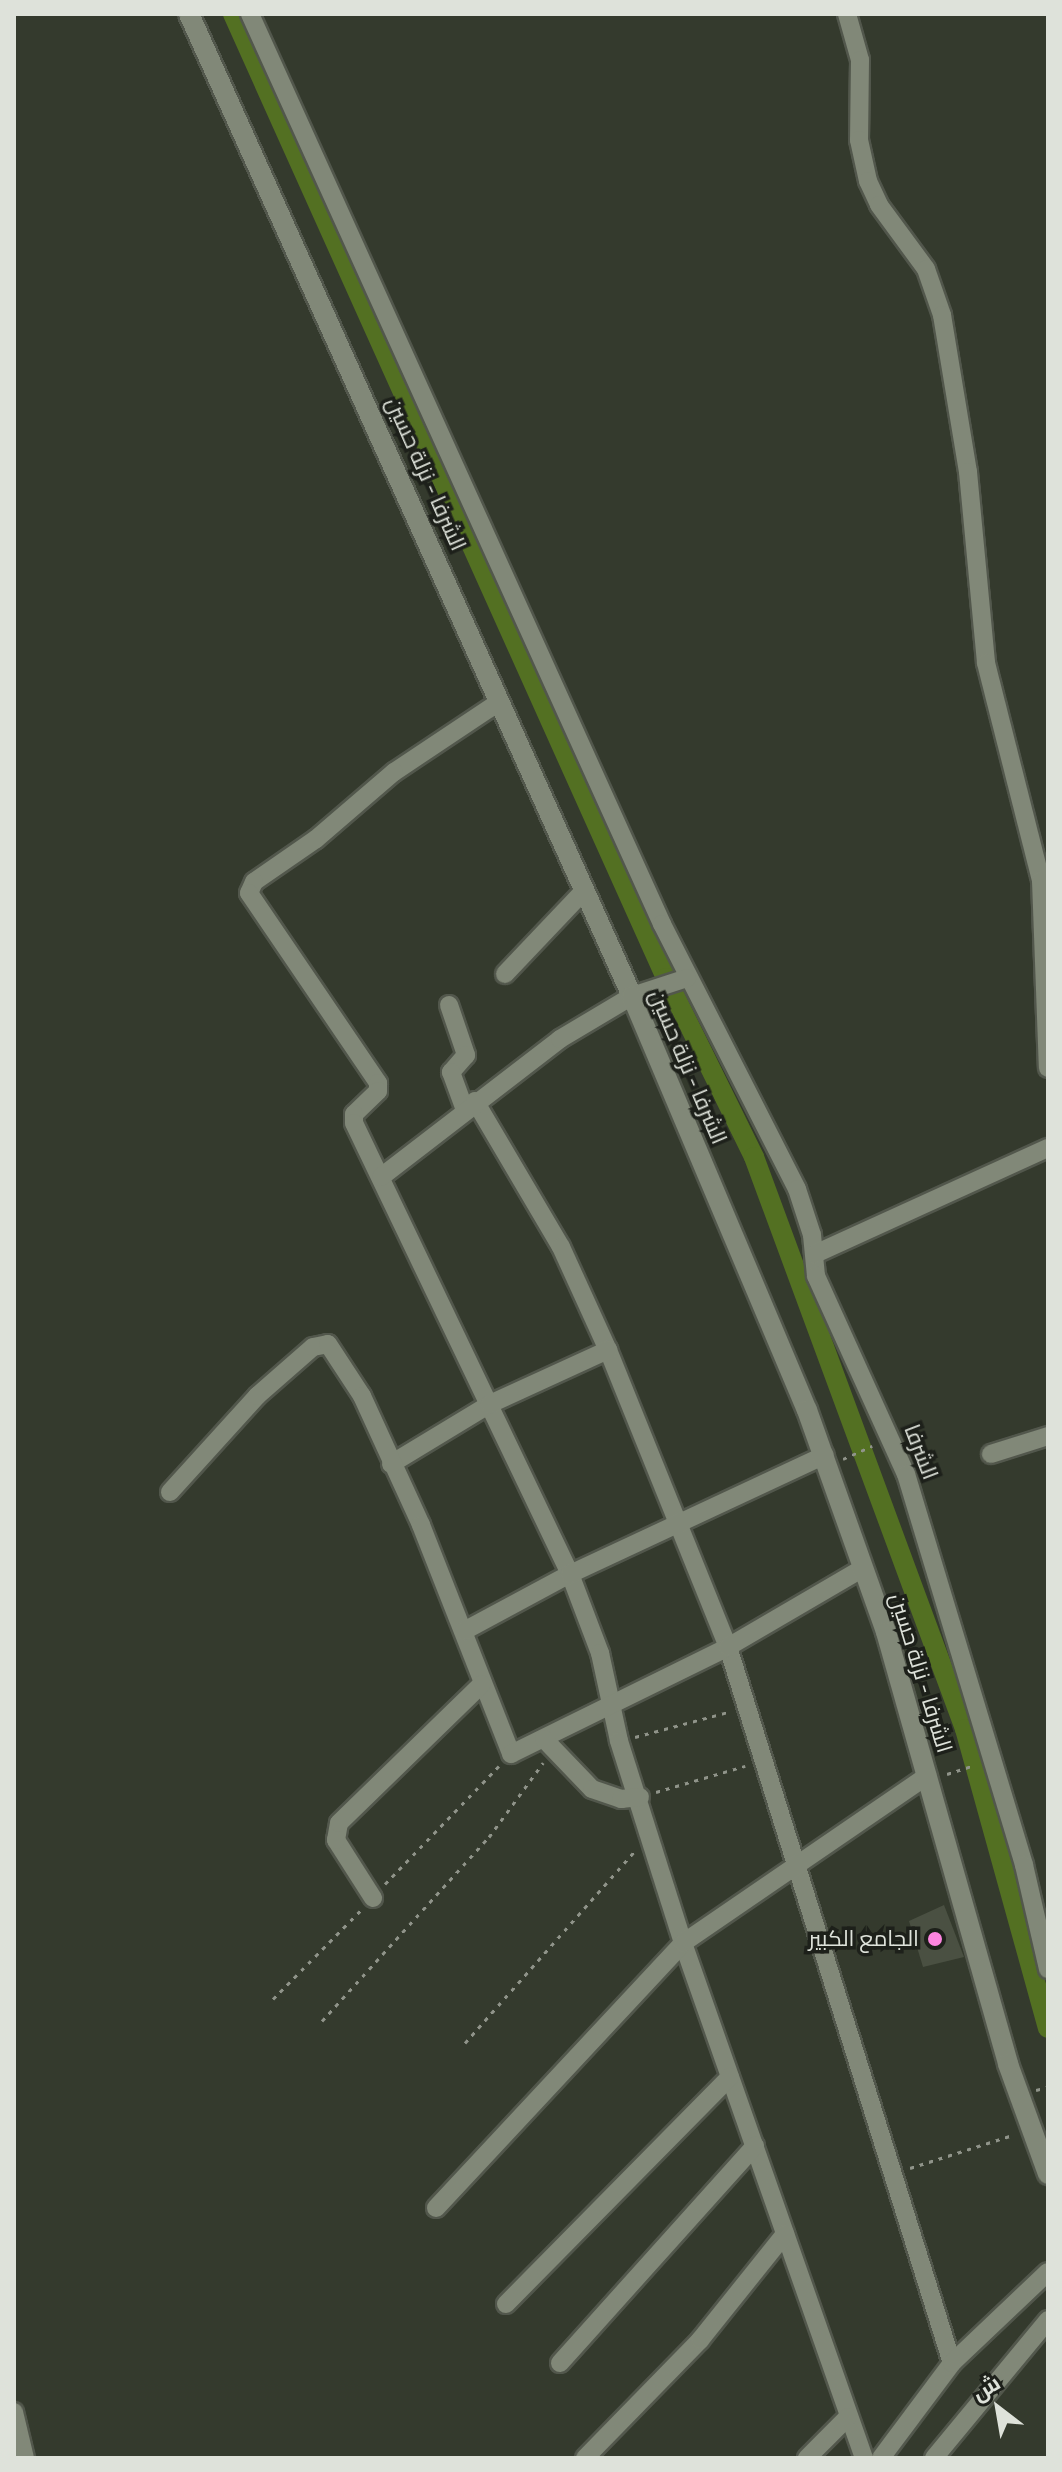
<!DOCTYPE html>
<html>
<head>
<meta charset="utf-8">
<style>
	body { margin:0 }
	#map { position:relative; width:1062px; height:2472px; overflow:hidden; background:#343a2d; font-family:Georgia,Cairo,serif }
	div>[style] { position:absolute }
	.canal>* { height:20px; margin:-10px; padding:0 10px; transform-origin:10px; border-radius:10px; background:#537022 }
	.building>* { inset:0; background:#4a5042 }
	.path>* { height:3px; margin-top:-1.5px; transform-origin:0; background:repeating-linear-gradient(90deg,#90948a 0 4px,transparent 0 10px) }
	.roads { filter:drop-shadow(2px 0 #52574c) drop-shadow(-2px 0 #52574c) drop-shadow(0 2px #52574c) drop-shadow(0 -2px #52574c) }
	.minor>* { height:18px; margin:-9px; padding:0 9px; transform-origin:9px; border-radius:9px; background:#818878 }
	.tertiary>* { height:20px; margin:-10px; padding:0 10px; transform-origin:10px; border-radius:10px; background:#818878 }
	.dots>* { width:22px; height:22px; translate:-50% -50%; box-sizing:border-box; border:4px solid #1d201a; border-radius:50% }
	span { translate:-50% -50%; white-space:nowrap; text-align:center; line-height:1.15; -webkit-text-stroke:7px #1d201a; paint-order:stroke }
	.street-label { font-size:22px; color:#dee2da }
	.poi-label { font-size:22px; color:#dee2da }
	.right { translate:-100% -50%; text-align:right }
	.frame { position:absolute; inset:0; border:16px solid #dee2da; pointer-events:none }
	.north { position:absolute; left:958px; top:2368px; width:80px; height:80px; -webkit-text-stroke:6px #1d201a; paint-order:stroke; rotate:329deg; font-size:22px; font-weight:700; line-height:32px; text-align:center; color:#dee2da }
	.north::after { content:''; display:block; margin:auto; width:28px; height:36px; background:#dee2da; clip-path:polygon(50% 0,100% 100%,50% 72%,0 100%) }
</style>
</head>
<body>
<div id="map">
	<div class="canal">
		<div style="left:233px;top:14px;width:1057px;rotate:65.81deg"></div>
		<div style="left:666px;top:978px;width:199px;rotate:63.8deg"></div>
		<div style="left:754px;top:1157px;width:610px;rotate:69.75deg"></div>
		<div style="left:965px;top:1729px;width:310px;rotate:74.5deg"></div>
	</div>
	<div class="building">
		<div style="clip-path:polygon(944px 1905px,964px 1957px,923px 1967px,909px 1921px)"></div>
	</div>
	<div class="path">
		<div style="left:843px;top:1459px;width:32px;rotate:-24deg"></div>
		<div style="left:635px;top:1737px;width:96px;rotate:-15deg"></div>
		<div style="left:947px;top:1774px;width:28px;rotate:-18deg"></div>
		<div style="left:656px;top:1792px;width:93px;rotate:-16.3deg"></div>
		<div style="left:385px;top:1884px;width:164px;rotate:-46deg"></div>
		<div style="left:273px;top:1999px;width:125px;rotate:-45.3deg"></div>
		<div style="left:322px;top:2021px;width:248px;rotate:-47.8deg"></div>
		<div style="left:489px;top:1837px;width:92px;rotate:-53.9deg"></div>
		<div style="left:465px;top:2043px;width:256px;rotate:-48.5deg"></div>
		<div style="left:1036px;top:2090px;width:12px;rotate:-14deg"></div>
		<div style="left:910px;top:2168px;width:108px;rotate:-17.8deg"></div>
	</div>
	<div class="roads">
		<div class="minor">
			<div style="left:250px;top:14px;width:999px;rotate:65.64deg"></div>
			<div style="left:662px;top:924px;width:297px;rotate:63deg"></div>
			<div style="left:797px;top:1189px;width:48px;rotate:71.9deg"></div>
			<div style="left:812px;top:1235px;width:41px;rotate:84.4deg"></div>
			<div style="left:816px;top:1276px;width:217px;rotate:65.6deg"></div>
			<div style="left:906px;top:1474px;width:408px;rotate:73.2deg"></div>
			<div style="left:1024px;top:1865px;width:107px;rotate:77deg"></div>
			<div style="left:847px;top:14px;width:48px;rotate:74.2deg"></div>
			<div style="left:860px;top:60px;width:80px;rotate:90.7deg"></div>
			<div style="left:859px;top:140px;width:42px;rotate:77.6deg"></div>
			<div style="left:868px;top:181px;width:26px;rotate:65deg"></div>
			<div style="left:879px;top:205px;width:79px;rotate:53.7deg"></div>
			<div style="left:926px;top:269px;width:49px;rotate:70.8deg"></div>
			<div style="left:942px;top:315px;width:159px;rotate:80.6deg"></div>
			<div style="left:968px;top:472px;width:192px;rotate:84.6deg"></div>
			<div style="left:986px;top:663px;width:224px;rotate:75.8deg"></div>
			<div style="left:1041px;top:880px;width:188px;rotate:87.9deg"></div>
			<div style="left:499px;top:702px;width:126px;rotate:146.3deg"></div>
			<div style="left:394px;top:772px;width:103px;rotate:139.3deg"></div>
			<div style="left:316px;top:839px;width:75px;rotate:145.3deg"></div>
			<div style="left:254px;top:882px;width:12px;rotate:114deg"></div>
			<div style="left:249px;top:893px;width:230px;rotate:55.8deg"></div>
			<div style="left:378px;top:1083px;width:8px;rotate:90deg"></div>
			<div style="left:378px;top:1091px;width:33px;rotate:136deg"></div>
			<div style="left:354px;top:1114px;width:9px;rotate:90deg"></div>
			<div style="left:354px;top:1123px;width:500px;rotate:64.41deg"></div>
			<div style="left:570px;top:1574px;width:85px;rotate:69.2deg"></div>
			<div style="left:600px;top:1653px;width:90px;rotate:77.8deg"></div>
			<div style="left:619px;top:1741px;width:212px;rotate:72.4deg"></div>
			<div style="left:683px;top:1943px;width:546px;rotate:70.64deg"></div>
			<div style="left:505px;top:974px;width:112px;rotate:-46.5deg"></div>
			<div style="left:449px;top:1005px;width:53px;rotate:71.2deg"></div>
			<div style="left:466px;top:1055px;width:23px;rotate:131deg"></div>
			<div style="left:451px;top:1072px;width:40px;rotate:69.8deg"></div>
			<div style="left:475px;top:1101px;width:169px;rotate:59.5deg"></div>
			<div style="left:561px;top:1247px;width:113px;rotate:65.5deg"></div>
			<div style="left:608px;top:1350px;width:320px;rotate:68deg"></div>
			<div style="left:728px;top:1647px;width:750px;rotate:72.63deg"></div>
			<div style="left:381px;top:1177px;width:226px;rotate:-37.6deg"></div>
			<div style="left:560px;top:1039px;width:84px;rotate:-30.8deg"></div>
			<div style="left:632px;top:996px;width:58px;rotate:-18.1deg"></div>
			<div style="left:815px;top:1254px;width:256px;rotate:-24.5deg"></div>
			<div style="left:991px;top:1454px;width:60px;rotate:-17.5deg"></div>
			<div style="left:391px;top:1464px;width:116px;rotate:-31.2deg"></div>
			<div style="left:490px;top:1404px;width:130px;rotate:-24.6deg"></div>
			<div style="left:170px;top:1492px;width:130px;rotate:-47.8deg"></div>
			<div style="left:257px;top:1396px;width:74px;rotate:-41.2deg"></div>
			<div style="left:313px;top:1347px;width:15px;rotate:-11deg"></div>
			<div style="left:328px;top:1344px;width:62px;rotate:56.8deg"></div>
			<div style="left:362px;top:1396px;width:142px;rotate:65.4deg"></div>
			<div style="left:421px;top:1525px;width:246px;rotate:68.5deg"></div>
			<div style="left:511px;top:1754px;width:242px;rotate:-26.2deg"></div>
			<div style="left:728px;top:1647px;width:156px;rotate:-30.3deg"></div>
			<div style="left:464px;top:1631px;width:120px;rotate:-28.3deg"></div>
			<div style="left:570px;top:1574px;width:281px;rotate:-25deg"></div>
			<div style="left:544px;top:1739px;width:69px;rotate:46.2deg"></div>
			<div style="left:592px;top:1789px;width:31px;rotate:19deg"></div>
			<div style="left:621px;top:1799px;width:19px;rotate:-6deg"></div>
			<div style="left:373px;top:1898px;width:69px;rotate:-122.5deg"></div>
			<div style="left:336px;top:1840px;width:17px;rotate:-80deg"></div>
			<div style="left:339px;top:1823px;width:199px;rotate:-44.2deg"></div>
			<div style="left:436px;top:2208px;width:362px;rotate:-47deg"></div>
			<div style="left:683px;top:1943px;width:296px;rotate:-34.4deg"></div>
			<div style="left:506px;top:2304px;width:319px;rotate:-45.4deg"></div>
			<div style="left:560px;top:2363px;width:292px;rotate:-48.1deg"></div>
			<div style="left:14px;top:2412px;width:47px;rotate:76.6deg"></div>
			<div style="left:585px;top:2458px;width:165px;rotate:-45.7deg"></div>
			<div style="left:700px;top:2340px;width:136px;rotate:-51.3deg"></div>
			<div style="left:807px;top:2458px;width:58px;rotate:-45deg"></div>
			<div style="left:881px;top:2458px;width:119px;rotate:-53.2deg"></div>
			<div style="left:952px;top:2363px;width:132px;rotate:-43.5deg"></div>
			<div style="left:934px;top:2458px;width:179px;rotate:-50.4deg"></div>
		</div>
		<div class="tertiary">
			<div style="left:189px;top:14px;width:1077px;rotate:65.72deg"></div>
			<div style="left:632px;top:996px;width:449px;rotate:67.1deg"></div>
			<div style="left:807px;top:1410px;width:236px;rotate:70.4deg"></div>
			<div style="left:886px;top:1632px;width:449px;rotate:74.2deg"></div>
			<div style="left:1008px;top:2064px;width:117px;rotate:70deg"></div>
		</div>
	</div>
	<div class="dots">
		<div style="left:935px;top:1939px;background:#fe85e0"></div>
	</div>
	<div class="street-label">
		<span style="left:426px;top:474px;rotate:66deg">الشرفا - نزلة حسين</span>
		<span style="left:688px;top:1067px;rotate:67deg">الشرفا - نزلة حسين</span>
		<span style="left:921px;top:1452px;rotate:69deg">الشرفا</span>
		<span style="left:921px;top:1673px;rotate:73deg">الشرفا - نزلة حسين</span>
	</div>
	<div class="poi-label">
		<span class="right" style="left:919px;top:1939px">الجامع الكبير</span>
	</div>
	<div class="frame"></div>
	<div class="north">ش</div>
</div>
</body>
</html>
